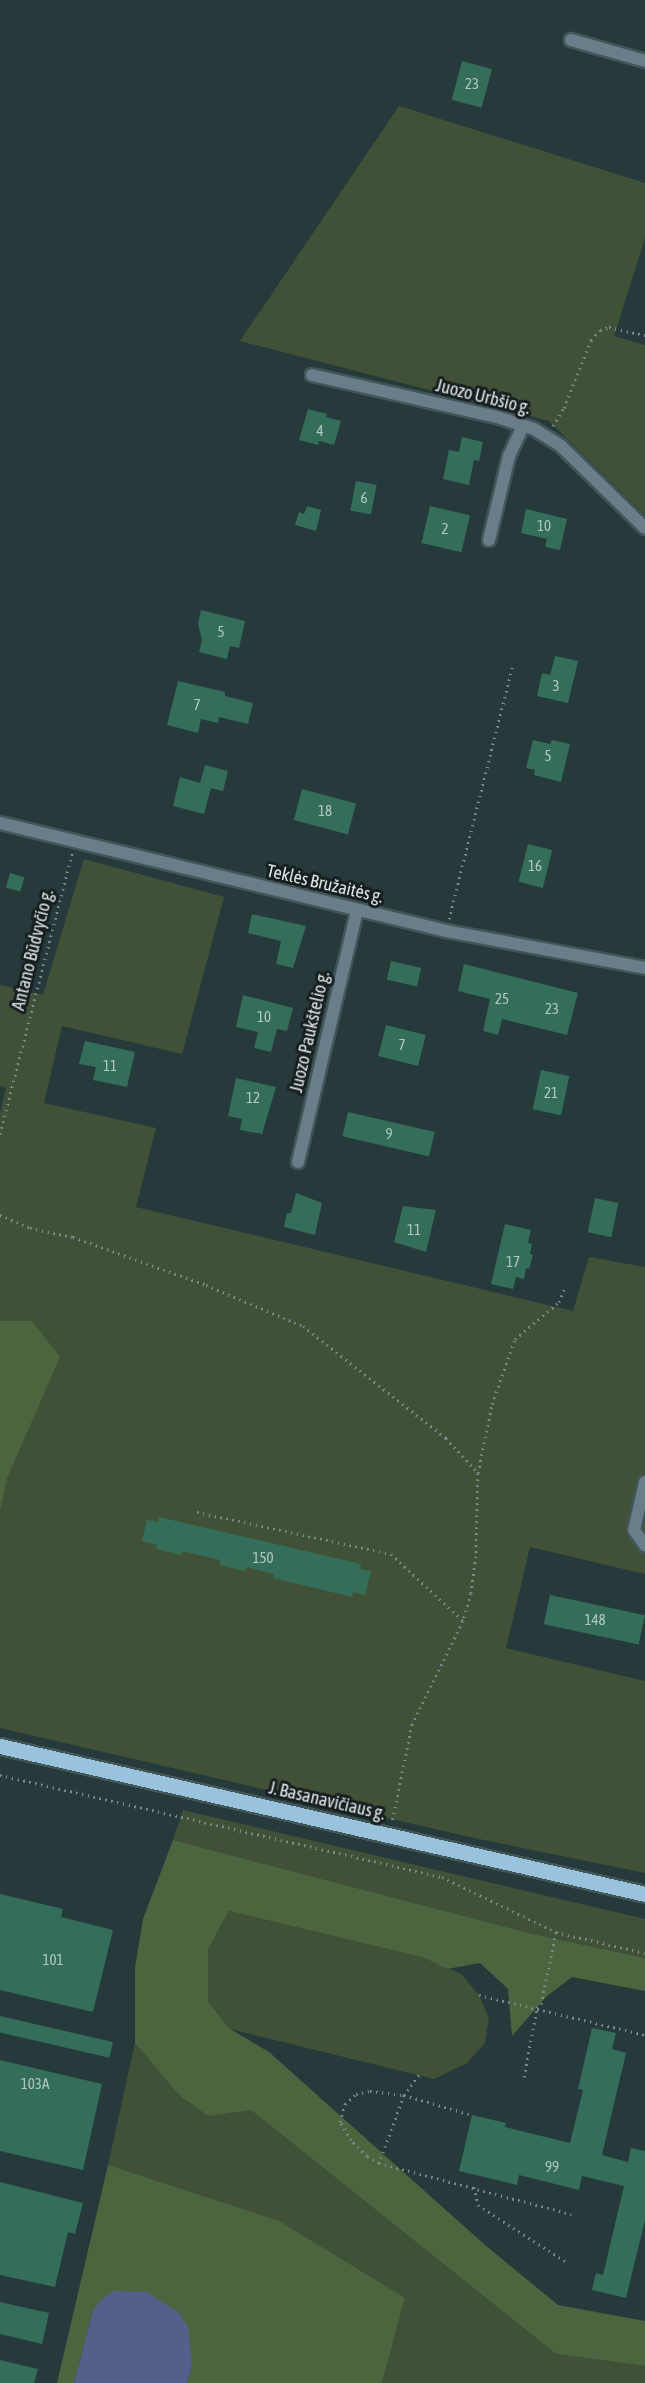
<!DOCTYPE html>
<html>
<head>
<meta charset="utf-8">
<style>
	body { margin:0 }
	#map { position:relative; width:645px; height:2383px; overflow:hidden; background:#263a3b; font-family:"Asap Condensed",sans-serif }
	div>[style] { position:absolute }
	.green>* { inset:0; background:#415138 }
	.forest>* { inset:0; background:#4c653e }
	.water>* { inset:0; background:#53618a }
	.building>* { inset:0; background:#346d59; transform-origin:0 0 }
	.path>* { height:3px; margin-top:-1.5px; transform-origin:0; background:repeating-linear-gradient(90deg,#7a8b8c 0 1.5px,transparent 0 6px) }
	.roads { filter:drop-shadow(2px 0 #435657) drop-shadow(-2px 0 #435657) drop-shadow(0 2px #435657) drop-shadow(0 -2px #435657) }
	.street>* { height:12px; margin:-6px; padding:0 6px; transform-origin:6px; border-radius:6px; background:#697d8a }
	.primary>* { height:15px; margin:-7.5px; padding:0 7.5px; transform-origin:7.5px; border-radius:7.5px; background:#99c3dd }
	span { translate:-50% -50%; white-space:nowrap; text-align:center; line-height:1.15; -webkit-text-stroke:6px #171f20; paint-order:stroke }
	.number-label { font-size:15px; color:#b0c8c4 }
	.number-label span { -webkit-text-stroke-width:0 }
	.street-label { font-size:18px; color:#dae6e7 }
</style>
</head>
<body>
<div id="map">
	<div class="green">
		<div style="clip-path:polygon(399px 106px,645px 183px,645px 238px,614px 336px,645px 345px,645px 515px,549px 421px,240px 341px)"></div>
		<div style="clip-path:polygon(84px 859px,224px 897px,182px 1054px,62px 1026px,44px 1103px,156px 1128px,136px 1207px,573px 1311px,589px 1257px,645px 1267px,645px 1574px,530px 1547px,506px 1648px,645px 1681px,645px 1873px,474px 1838px,0 1728px,0 1512px,32px 1321px,0 1321px,0 1113px,6px 1088px,0 1086px,0 985px,43px 995px)"></div>
		<div style="clip-path:polygon(183px 1810px,645px 1919px,645px 1958px,529px 1933px,173px 1840px)"></div>
		<div style="clip-path:polygon(229px 1911px,425px 1958px,461px 1974px,479px 1995px,489px 2018px,485px 2043px,467px 2063px,434px 2079px,230px 2029px,208px 2002px,208px 1949px)"></div>
		<div style="clip-path:polygon(135px 2043px,178px 2094px,251px 2110px,556px 2354px,645px 2366px,645px 2383px,382px 2383px,405px 2298px,108px 2165px)"></div>
	</div>
	<div class="forest">
		<div style="clip-path:polygon(0 1321px,32px 1321px,60px 1357px,7px 1478px,0 1512px)"></div>
		<div style="clip-path:polygon(173px 1840px,529px 1933px,645px 1958px,645px 1991px,572px 1977px,547px 1996px,512px 2036px,508px 1989px,480px 1963px,447px 1969px,425px 1958px,229px 1911px,208px 1949px,208px 2002px,230px 2029px,269px 2052px,485px 2245px,558px 2305px,645px 2321px,645px 2366px,556px 2354px,251px 2110px,208px 2116px,178px 2094px,135px 2043px,135px 1967px,143px 1919px)"></div>
		<div style="clip-path:polygon(108px 2165px,279px 2221px,405px 2298px,382px 2383px,187px 2383px,192px 2366px,93px 2310px,74px 2383px,57px 2383px)"></div>
	</div>
	<div class="water">
		<div style="clip-path:polygon(114px 2291px,147px 2292px,178px 2312px,188px 2326px,192px 2366px,187px 2383px,74px 2383px,93px 2310px,101px 2300px)"></div>
	</div>
	<div class="building">
		<div style="left:462px;top:61px;width:31px;height:40px;rotate:15deg"></div>
		<div style="clip-path:polygon(308px 409px,327px 414px,326px 417px,341px 421px,334px 445px,319px 441px,318px 445px,299px 440px)"></div>
		<div style="clip-path:polygon(462px 437px,483px 442px,479px 461px,474px 460px,469px 485px,443px 479px,449px 450px,459px 452px)"></div>
		<div style="left:356px;top:481px;width:21px;height:30px;rotate:11deg"></div>
		<div style="clip-path:polygon(307px 506px,321px 510px,316px 531px,295px 525px,299px 512px,304px 514px)"></div>
		<div style="left:430px;top:506px;width:41px;height:38px;rotate:13deg"></div>
		<div style="clip-path:polygon(526px 509px,567px 519px,560px 550px,545px 547px,547px 539px,521px 533px)"></div>
		<div style="clip-path:polygon(201px 610px,245px 621px,239px 648px,230px 646px,227px 659px,199px 652px,202px 640px,198px 624px)"></div>
		<div style="clip-path:polygon(555px 656px,578px 661px,568px 703px,537px 696px,542px 673px,550px 675px)"></div>
		<div style="clip-path:polygon(178px 681px,225px 692px,225px 696px,253px 703px,248px 724px,219px 717px,218px 723px,201px 719px,198px 733px,167px 725px)"></div>
		<div style="clip-path:polygon(533px 740px,550px 744px,552px 740px,570px 744px,561px 782px,534px 775px,535px 770px,526px 768px)"></div>
		<div style="clip-path:polygon(205px 765px,228px 771px,223px 791px,211px 788px,204px 814px,173px 806px,180px 777px,200px 783px)"></div>
		<div style="left:302px;top:789px;width:56px;height:32px;rotate:15deg"></div>
		<div style="left:528px;top:844px;width:25px;height:39px;rotate:14deg"></div>
		<div style="left:10px;top:873px;width:15px;height:15px;rotate:16deg"></div>
		<div style="clip-path:polygon(252px 914px,306px 926px,293px 968px,276px 964px,281px 941px,248px 933px)"></div>
		<div style="left:391px;top:961px;width:31px;height:19px;rotate:13deg"></div>
		<div style="clip-path:polygon(464px 964px,578px 993px,567px 1035px,502px 1019px,498px 1035px,483px 1031px,490px 999px,458px 991px)"></div>
		<div style="clip-path:polygon(243px 995px,293px 1008px,287px 1031px,277px 1029px,271px 1052px,254px 1048px,258px 1032px,236px 1027px)"></div>
		<div style="left:386px;top:1025px;width:41px;height:32px;rotate:14deg"></div>
		<div style="clip-path:polygon(85px 1041px,135px 1052px,127px 1087px,93px 1080px,96px 1067px,79px 1064px)"></div>
		<div style="left:541px;top:1070px;width:29px;height:40px;rotate:12deg"></div>
		<div style="clip-path:polygon(236px 1078px,276px 1087px,262px 1134px,240px 1130px,242px 1119px,228px 1116px)"></div>
		<div style="left:348px;top:1112px;width:89px;height:25px;rotate:13deg"></div>
		<div style="clip-path:polygon(296px 1193px,322px 1203px,315px 1235px,284px 1227px,287px 1213px,291px 1213px)"></div>
		<div style="left:595px;top:1198px;width:24px;height:35px;rotate:12deg"></div>
		<div style="clip-path:polygon(403px 1206px,436px 1210px,426px 1252px,394px 1242px)"></div>
		<div style="clip-path:polygon(505px 1224px,531px 1230px,528px 1243px,532px 1244px,530px 1254px,533px 1255px,529px 1269px,526px 1268px,524px 1279px,516px 1277px,513px 1289px,491px 1284px)"></div>
		<div style="clip-path:polygon(159px 1517px,361px 1564px,360px 1569px,371px 1571px,365px 1595px,353px 1592px,352px 1597px,273px 1578px,274px 1574px,246px 1567px,245px 1571px,219px 1565px,220px 1560px,182px 1551px,181px 1555px,156px 1549px,157px 1545px,142px 1541px,147px 1520px,158px 1522px)"></div>
		<div style="left:550px;top:1595px;width:97px;height:30px;rotate:12deg"></div>
		<div style="clip-path:polygon(0 1894px,63px 1909px,61px 1917px,113px 1930px,93px 2012px,0 1990px)"></div>
		<div style="left:0;top:2016px;width:116px;height:16px;rotate:13deg"></div>
		<div style="clip-path:polygon(592px 2028px,616px 2033px,612px 2049px,626px 2053px,602px 2155px,628px 2162px,631px 2148px,645px 2151px,645px 2220px,626px 2298px,592px 2290px,596px 2273px,603px 2275px,624px 2186px,582px 2176px,579px 2190px,519px 2175px,517px 2185px,459px 2171px,472px 2115px,506px 2123px,505px 2127px,570px 2143px,583px 2090px,578px 2089px)"></div>
		<div style="clip-path:polygon(0 2060px,102px 2084px,83px 2170px,0 2151px)"></div>
		<div style="clip-path:polygon(0 2182px,83px 2203px,75px 2234px,68px 2232px,55px 2287px,0 2275px)"></div>
		<div style="clip-path:polygon(0 2302px,49px 2313px,42px 2344px,0 2334px)"></div>
		<div style="clip-path:polygon(0 2360px,38px 2369px,34px 2383px,0 2383px)"></div>
	</div>
	<div class="path">
		<div style="left:553px;top:426px;width:21px;rotate:-59deg"></div>
		<div style="left:564px;top:408px;width:73px;rotate:-68.3deg"></div>
		<div style="left:591px;top:340px;width:13px;rotate:-48deg"></div>
		<div style="left:600px;top:330px;width:9px;rotate:-18deg"></div>
		<div style="left:609px;top:327px;width:37px;rotate:13deg"></div>
		<div style="left:449px;top:919px;width:263px;rotate:-75.9deg"></div>
		<div style="left:0;top:1134px;width:290px;rotate:-75.6deg"></div>
		<div style="left:0;top:1215px;width:33px;rotate:23deg"></div>
		<div style="left:30px;top:1228px;width:44px;rotate:11.8deg"></div>
		<div style="left:73px;top:1237px;width:141px;rotate:19.8deg"></div>
		<div style="left:206px;top:1285px;width:105px;rotate:22.9deg"></div>
		<div style="left:303px;top:1326px;width:182px;rotate:38.1deg"></div>
		<div style="left:446px;top:1438px;width:47px;rotate:47.6deg"></div>
		<div style="left:478px;top:1473px;width:83px;rotate:91.4deg"></div>
		<div style="left:476px;top:1556px;width:37px;rotate:98deg"></div>
		<div style="left:471px;top:1593px;width:29px;rotate:106deg"></div>
		<div style="left:463px;top:1621px;width:115px;rotate:116.3deg"></div>
		<div style="left:412px;top:1724px;width:100px;rotate:101.5deg"></div>
		<div style="left:478px;top:1473px;width:70px;rotate:-78.5deg"></div>
		<div style="left:492px;top:1404px;width:69px;rotate:-70.5deg"></div>
		<div style="left:515px;top:1339px;width:57px;rotate:-40.1deg"></div>
		<div style="left:559px;top:1302px;width:15px;rotate:-67deg"></div>
		<div style="left:197px;top:1512px;width:198px;rotate:12.2deg"></div>
		<div style="left:391px;top:1554px;width:98px;rotate:42.9deg"></div>
		<div style="left:0;top:1775px;width:454px;rotate:13deg"></div>
		<div style="left:442px;top:1877px;width:127px;rotate:25.8deg"></div>
		<div style="left:556px;top:1932px;width:91px;rotate:13.3deg"></div>
		<div style="left:479px;top:1995px;width:171px;rotate:13.5deg"></div>
		<div style="left:419px;top:2075px;width:25px;rotate:127deg"></div>
		<div style="left:404px;top:2095px;width:72px;rotate:110.2deg"></div>
		<div style="left:379px;top:2163px;width:199px;rotate:14.9deg"></div>
		<div style="left:524px;top:2077px;width:70px;rotate:-79.3deg"></div>
		<div style="left:537px;top:2008px;width:6px;rotate:-45deg"></div>
		<div style="left:541px;top:2004px;width:73px;rotate:-78.1deg"></div>
		<div style="left:379px;top:2163px;width:14px;rotate:-150deg"></div>
		<div style="left:367px;top:2156px;width:23px;rotate:-135deg"></div>
		<div style="left:351px;top:2140px;width:21px;rotate:-121deg"></div>
		<div style="left:340px;top:2122px;width:19px;rotate:-74deg"></div>
		<div style="left:345px;top:2104px;width:15px;rotate:-42deg"></div>
		<div style="left:356px;top:2094px;width:14px;rotate:-12deg"></div>
		<div style="left:370px;top:2091px;width:34px;rotate:7deg"></div>
		<div style="left:404px;top:2095px;width:71px;rotate:16.4deg"></div>
		<div style="left:474px;top:2187px;width:18px;rotate:77deg"></div>
		<div style="left:478px;top:2205px;width:105px;rotate:32.9deg"></div>
	</div>
	<div class="roads">
		<div class="street">
			<div style="left:571px;top:40px;width:77px;rotate:15.8deg"></div>
			<div style="left:312px;top:375px;width:190px;rotate:12.8deg"></div>
			<div style="left:497px;top:417px;width:39px;rotate:18deg"></div>
			<div style="left:534px;top:429px;width:32px;rotate:32deg"></div>
			<div style="left:561px;top:446px;width:117px;rotate:44.3deg"></div>
			<div style="left:489px;top:540px;width:86px;rotate:-76.6deg"></div>
			<div style="left:509px;top:456px;width:33px;rotate:-65deg"></div>
			<div style="left:0;top:823px;width:459px;rotate:13.6deg"></div>
			<div style="left:446px;top:931px;width:202px;rotate:10.5deg"></div>
			<div style="left:298px;top:1162px;width:259px;rotate:-76.8deg"></div>
			<div style="left:645px;top:1482px;width:49px;rotate:102.9deg"></div>
			<div style="left:634px;top:1530px;width:19px;rotate:54deg"></div>
		</div>
		<div class="primary">
			<div style="left:0;top:1746px;width:662px;rotate:12.92deg"></div>
		</div>
	</div>
	<div class="number-label">
		<span style="left:472px;top:84px">23</span>
		<span style="left:320px;top:431px">4</span>
		<span style="left:364px;top:498px">6</span>
		<span style="left:544px;top:526px">10</span>
		<span style="left:445px;top:529px">2</span>
		<span style="left:221px;top:632px">5</span>
		<span style="left:556px;top:686px">3</span>
		<span style="left:197px;top:705px">7</span>
		<span style="left:548px;top:756px">5</span>
		<span style="left:325px;top:811px">18</span>
		<span style="left:535px;top:866px">16</span>
		<span style="left:502px;top:999px">25</span>
		<span style="left:552px;top:1009px">23</span>
		<span style="left:264px;top:1017px">10</span>
		<span style="left:402px;top:1045px">7</span>
		<span style="left:110px;top:1066px">11</span>
		<span style="left:551px;top:1093px">21</span>
		<span style="left:253px;top:1098px">12</span>
		<span style="left:389px;top:1134px">9</span>
		<span style="left:414px;top:1230px">11</span>
		<span style="left:513px;top:1262px">17</span>
		<span style="left:263px;top:1558px">150</span>
		<span style="left:595px;top:1620px">148</span>
		<span style="left:53px;top:1960px">101</span>
		<span style="left:35px;top:2084px">103A</span>
		<span style="left:552px;top:2167px">99</span>
	</div>
	<div class="street-label">
		<span style="left:483px;top:397px;rotate:14deg">Juozo Urbšio g.</span>
		<span style="left:325px;top:884px;rotate:13deg">Teklės Bružaitės g.</span>
		<span style="left:33px;top:950px;rotate:-76deg">Antano Būdvyčio g.</span>
		<span style="left:310px;top:1032px;rotate:-77deg">Juozo Paukštelio g.</span>
		<span style="left:327px;top:1801px;rotate:13deg">J. Basanavičiaus g.</span>
	</div>
</div>
</body>
</html>
